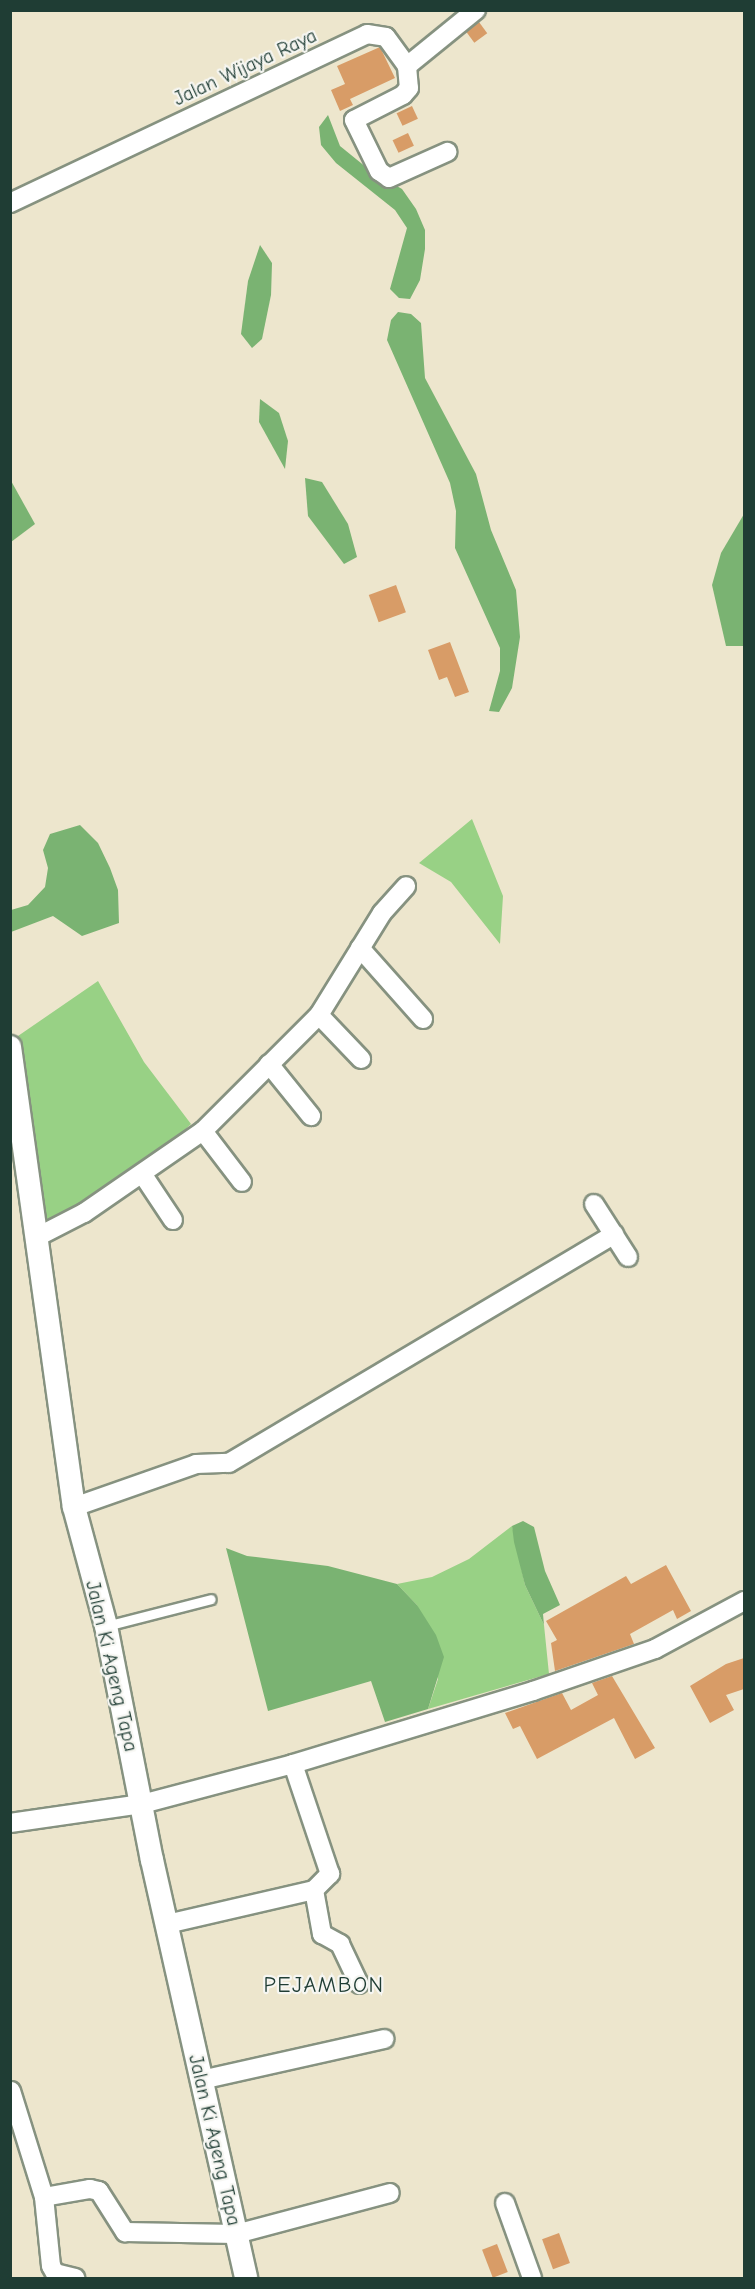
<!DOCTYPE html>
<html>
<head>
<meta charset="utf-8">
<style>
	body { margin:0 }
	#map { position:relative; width:755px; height:2289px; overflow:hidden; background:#ede6cd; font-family:"Comic Neue",sans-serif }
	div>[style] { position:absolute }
	.green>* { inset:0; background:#98d185 }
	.forest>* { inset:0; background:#7ab372 }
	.building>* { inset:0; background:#d89c67; transform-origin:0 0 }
	.roads { filter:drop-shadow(2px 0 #869280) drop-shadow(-2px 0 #869280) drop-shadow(0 2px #869280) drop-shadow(0 -2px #869280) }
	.service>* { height:9px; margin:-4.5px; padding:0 4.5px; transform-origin:4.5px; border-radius:4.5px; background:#fff }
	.minor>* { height:18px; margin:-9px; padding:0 9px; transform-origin:9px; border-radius:9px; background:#fff }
	.tertiary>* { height:22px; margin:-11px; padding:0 11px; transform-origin:11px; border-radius:11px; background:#fff }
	span { translate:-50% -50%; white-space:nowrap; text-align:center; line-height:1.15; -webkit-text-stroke:4.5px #f6f6f2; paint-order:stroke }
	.street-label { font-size:20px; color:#1f3d34 }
	.quarter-label { font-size:22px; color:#1f3d34; letter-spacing:1.5px }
	.frame { position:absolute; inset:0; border:12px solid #1f3d34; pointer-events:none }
</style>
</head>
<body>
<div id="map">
	<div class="green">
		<div style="clip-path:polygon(472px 819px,503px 896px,500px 944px,451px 882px,419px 863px)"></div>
		<div style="clip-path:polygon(98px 981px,144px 1062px,191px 1124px,174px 1140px,45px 1225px,18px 1036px)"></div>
		<div style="clip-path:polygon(512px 1526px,525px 1585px,544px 1625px,549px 1674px,428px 1709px,438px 1679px,417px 1605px,397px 1584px,432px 1577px,469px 1559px)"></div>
	</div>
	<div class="forest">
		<div style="clip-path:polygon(328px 115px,340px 146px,372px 172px,402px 189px,416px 209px,425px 230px,425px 249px,420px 280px,410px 299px,399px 298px,390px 289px,407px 228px,395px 210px,336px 163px,321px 145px,319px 127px)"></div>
		<div style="clip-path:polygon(260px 245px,272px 263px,271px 295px,262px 339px,252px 348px,241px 334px,248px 281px)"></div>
		<div style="clip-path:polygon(398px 312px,411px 314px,421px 323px,425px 378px,476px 474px,491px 530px,516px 590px,520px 637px,512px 688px,499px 712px,489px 711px,500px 671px,500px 648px,455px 548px,456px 511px,450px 483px,387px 340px,391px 320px)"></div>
		<div style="clip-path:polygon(260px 399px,279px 413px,288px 441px,285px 469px,259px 422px)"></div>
		<div style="clip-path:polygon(305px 478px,322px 482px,348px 524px,357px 557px,344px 564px,308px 516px)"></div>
		<div style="clip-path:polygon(10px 479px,35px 524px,11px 542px,10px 542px)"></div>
		<div style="clip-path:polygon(744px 514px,744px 646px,726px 646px,712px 585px,721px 553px)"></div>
		<div style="clip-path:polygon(80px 825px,98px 843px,110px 868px,118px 890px,119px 923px,82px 936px,53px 916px,11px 932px,11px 910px,28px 905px,45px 887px,48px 868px,43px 850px,50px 834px)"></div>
		<div style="clip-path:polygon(523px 1521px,534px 1527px,545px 1571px,560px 1605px,543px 1614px,544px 1625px,525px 1585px,514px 1542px,512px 1526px)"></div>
		<div style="clip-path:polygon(226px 1548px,247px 1556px,328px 1566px,397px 1584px,417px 1605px,436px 1635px,444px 1657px,428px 1709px,385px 1722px,371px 1681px,268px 1711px)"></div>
	</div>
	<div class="building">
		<div style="left:479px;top:22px;width:14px;height:16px;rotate:54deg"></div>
		<div style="clip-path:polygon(380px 47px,395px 78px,350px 99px,353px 105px,340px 111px,331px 90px,345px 84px,337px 66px)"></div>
		<div style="left:412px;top:106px;width:14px;height:17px;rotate:65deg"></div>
		<div style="left:408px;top:133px;width:14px;height:17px;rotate:65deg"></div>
		<div style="left:396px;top:585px;width:29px;height:29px;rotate:70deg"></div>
		<div style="clip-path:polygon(450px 642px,469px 692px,455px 697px,447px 677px,439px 680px,428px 650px)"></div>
		<div style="clip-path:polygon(666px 1565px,691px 1611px,677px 1619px,673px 1610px,630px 1634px,634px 1644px,555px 1671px,551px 1643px,557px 1640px,546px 1621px,626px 1576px,631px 1584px)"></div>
		<div style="clip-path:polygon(744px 1658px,744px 1689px,726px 1695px,734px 1710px,710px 1723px,690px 1686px,726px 1664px)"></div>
		<div style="clip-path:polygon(612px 1676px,655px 1748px,635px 1759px,614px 1718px,537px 1759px,520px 1726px,513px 1729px,505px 1713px,562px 1693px,571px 1710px,598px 1695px,592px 1683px)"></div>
		<div style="left:559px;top:2233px;width:32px;height:18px;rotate:70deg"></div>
		<div style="left:497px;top:2244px;width:30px;height:16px;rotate:69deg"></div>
	</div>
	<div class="roads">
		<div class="service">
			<div style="left:106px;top:1626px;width:108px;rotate:-14.4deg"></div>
		</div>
		<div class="minor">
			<div style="left:407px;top:66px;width:22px;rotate:85deg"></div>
			<div style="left:409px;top:88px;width:9px;rotate:131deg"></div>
			<div style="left:403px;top:95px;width:55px;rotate:153deg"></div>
			<div style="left:354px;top:120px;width:57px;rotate:63.9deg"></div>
			<div style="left:379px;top:171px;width:12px;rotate:35deg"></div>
			<div style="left:389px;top:178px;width:64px;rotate:-24.1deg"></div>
			<div style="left:10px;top:203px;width:395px;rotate:-25.3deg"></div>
			<div style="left:367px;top:34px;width:19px;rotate:9deg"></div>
			<div style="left:386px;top:37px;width:36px;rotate:54deg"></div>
			<div style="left:407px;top:66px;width:89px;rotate:-39.1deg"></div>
			<div style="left:360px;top:948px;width:95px;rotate:48.4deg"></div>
			<div style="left:319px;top:1015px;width:61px;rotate:46.3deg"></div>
			<div style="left:269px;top:1064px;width:67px;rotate:51.1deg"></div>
			<div style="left:203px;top:1131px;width:64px;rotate:52.6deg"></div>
			<div style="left:143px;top:1175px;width:54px;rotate:56.3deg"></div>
			<div style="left:594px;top:1204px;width:63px;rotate:57.3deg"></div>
			<div style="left:37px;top:1237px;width:53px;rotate:-27.1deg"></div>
			<div style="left:84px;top:1213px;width:145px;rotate:-34.6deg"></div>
			<div style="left:203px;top:1131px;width:164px;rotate:-45deg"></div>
			<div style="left:319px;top:1015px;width:120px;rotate:-58.3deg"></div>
			<div style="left:382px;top:913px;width:36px;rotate:-48deg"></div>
			<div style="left:74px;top:1507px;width:129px;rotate:-19.4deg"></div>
			<div style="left:196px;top:1464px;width:33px;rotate:-2deg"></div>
			<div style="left:229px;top:1463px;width:448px;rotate:-30.7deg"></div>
			<div style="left:10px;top:1823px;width:133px;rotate:-8.2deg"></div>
			<div style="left:142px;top:1804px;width:156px;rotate:-14.8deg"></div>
			<div style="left:293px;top:1764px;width:251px;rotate:-16.9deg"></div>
			<div style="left:533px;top:1691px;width:129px;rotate:-19deg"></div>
			<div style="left:655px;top:1649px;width:101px;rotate:-28.3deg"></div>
			<div style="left:314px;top:1890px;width:45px;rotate:79.7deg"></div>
			<div style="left:322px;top:1934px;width:21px;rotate:29deg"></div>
			<div style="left:340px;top:1944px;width:44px;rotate:64.6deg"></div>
			<div style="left:167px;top:1924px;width:151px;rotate:-13deg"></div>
			<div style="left:314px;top:1890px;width:23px;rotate:-45deg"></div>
			<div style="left:330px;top:1874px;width:116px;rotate:-108.6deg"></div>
			<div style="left:201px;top:2080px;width:188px;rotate:-12.6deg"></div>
			<div style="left:11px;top:2091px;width:111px;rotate:72.7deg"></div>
			<div style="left:44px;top:2197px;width:69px;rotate:84.2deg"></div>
			<div style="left:51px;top:2266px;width:8px;rotate:60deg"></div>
			<div style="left:55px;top:2273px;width:21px;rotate:14deg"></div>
			<div style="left:44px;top:2197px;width:47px;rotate:-9.9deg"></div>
			<div style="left:90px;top:2189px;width:9px;rotate:13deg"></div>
			<div style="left:99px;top:2191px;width:49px;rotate:57.6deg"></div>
			<div style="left:125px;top:2232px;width:111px;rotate:1deg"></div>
			<div style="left:236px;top:2234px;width:159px;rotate:-14.9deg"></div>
			<div style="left:505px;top:2203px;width:80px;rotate:70.2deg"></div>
		</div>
		<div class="tertiary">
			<div style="left:10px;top:1047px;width:464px;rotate:82.1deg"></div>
			<div style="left:74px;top:1507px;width:123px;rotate:74.9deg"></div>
			<div style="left:106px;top:1626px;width:238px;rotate:78.9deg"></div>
			<div style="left:152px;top:1860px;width:428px;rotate:77.3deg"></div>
		</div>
	</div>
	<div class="street-label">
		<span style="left:245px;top:67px;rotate:-25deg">Jalan Wijaya Raya</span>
		<span style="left:112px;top:1666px;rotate:77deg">Jalan Ki Ageng Tapa</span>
		<span style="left:215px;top:2140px;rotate:77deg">Jalan Ki Ageng Tapa</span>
	</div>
	<div class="quarter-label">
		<span style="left:324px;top:1986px">PEJAMBON</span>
	</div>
	<div class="frame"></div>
</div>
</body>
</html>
